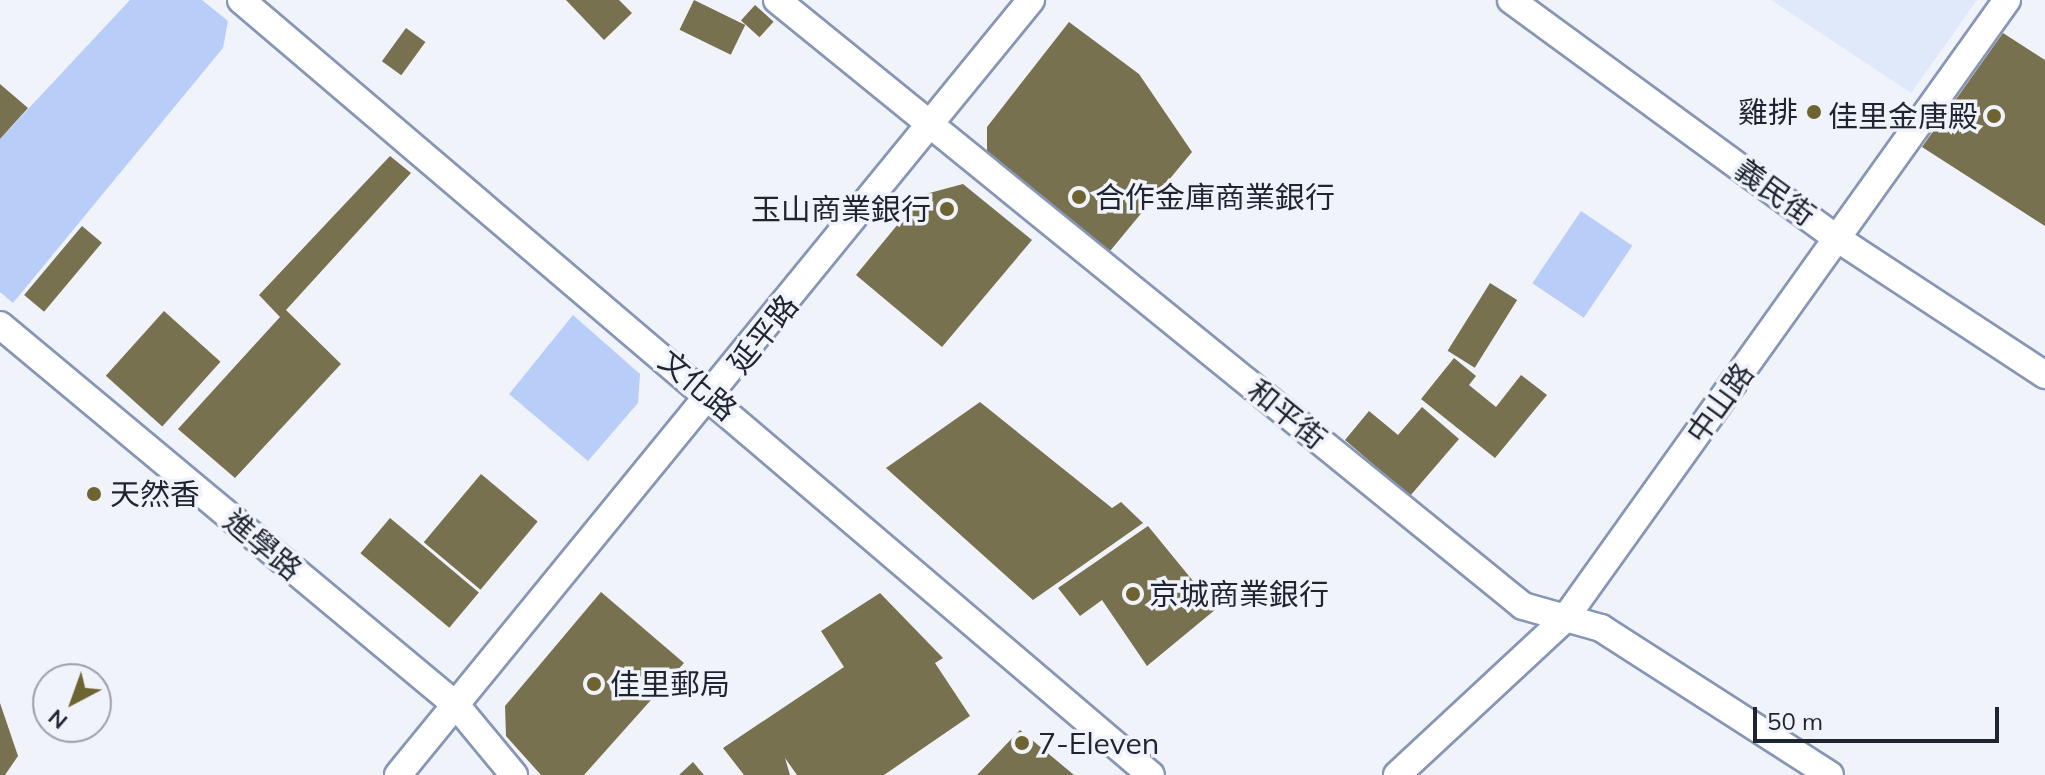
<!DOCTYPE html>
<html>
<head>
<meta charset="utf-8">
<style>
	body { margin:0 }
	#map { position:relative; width:2045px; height:775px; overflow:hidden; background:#f0f3fa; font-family:Mulish,"Noto Sans TC",sans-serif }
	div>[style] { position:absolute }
	.built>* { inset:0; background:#e0e9f9 }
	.green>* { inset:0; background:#b8cef8; transform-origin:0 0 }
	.building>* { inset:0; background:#77714f; transform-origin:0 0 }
	.roads { filter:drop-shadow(2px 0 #8796b5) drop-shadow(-2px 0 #8796b5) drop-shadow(0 2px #8796b5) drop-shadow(0 -2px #8796b5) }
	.street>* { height:26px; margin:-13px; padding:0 13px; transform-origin:13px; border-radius:13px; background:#fff }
	.dots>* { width:22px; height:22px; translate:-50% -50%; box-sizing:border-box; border:4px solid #f0f3fa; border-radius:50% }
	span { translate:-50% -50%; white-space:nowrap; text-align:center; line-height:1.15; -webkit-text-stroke:7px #f0f3fa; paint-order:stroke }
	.poi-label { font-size:30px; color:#1e2430 }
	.right { translate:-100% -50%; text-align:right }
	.left { translate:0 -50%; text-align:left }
	.street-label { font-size:30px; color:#1e2430 }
	.north { position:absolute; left:32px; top:663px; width:80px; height:80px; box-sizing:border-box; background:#f0f3fa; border:2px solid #9ca0a9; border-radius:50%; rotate:221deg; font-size:22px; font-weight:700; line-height:32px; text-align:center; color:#1e2430 }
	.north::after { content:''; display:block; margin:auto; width:28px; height:36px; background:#6d6431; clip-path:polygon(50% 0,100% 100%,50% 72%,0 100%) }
	.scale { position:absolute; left:1753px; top:707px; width:246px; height:36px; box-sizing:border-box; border:4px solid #1e2430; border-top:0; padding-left:10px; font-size:24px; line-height:28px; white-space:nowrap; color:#1e2430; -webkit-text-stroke:6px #f0f3fa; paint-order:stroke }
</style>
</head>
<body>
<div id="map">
	<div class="built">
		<div style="clip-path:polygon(1771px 0,1977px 0,1911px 93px)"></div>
	</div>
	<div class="green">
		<div style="clip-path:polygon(130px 0,202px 0,228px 21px,223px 48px,13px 303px,0 292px,0 139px)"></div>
		<div style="left:1581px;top:211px;width:62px;height:87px;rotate:34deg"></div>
		<div style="clip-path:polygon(573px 315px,640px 374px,638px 403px,588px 461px,509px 394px)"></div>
	</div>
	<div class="building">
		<div style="clip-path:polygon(566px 0,619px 0,632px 13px,604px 40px)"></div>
		<div style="left:694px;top:0;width:57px;height:33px;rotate:26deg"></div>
		<div style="left:755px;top:5px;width:25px;height:21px;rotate:42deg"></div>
		<div style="clip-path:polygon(1069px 22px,1139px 74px,1192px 152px,1110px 251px,987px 152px,987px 127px)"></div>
		<div style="left:406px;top:28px;width:24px;height:41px;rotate:36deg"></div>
		<div style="clip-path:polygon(2003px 33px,2045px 60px,2045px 226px,1922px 147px)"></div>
		<div style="clip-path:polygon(0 84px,28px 108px,0 139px)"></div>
		<div style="clip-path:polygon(390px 156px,411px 173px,286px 310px,341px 364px,235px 478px,178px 429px,280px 317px,259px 295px)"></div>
		<div style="clip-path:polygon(963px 184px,1032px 240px,942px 347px,856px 275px,922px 195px)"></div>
		<div style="left:82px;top:226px;width:26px;height:90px;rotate:40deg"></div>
		<div style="left:1490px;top:283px;width:32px;height:80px;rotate:32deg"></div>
		<div style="left:164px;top:311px;width:76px;height:87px;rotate:42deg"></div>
		<div style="clip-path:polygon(1454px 358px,1476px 376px,1469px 385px,1496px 407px,1521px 375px,1547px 395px,1495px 458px,1421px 399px)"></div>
		<div style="clip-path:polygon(980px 402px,1112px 508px,1121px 502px,1143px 523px,1033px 600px,886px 468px)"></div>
		<div style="clip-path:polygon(1422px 407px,1459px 439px,1410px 496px,1345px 440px,1369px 411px,1398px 435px)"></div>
		<div style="left:481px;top:474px;width:74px;height:89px;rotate:40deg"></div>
		<div style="left:390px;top:518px;width:116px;height:46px;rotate:40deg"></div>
		<div style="clip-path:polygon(1148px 526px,1216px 609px,1147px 666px,1102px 600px,1080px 616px,1058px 588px)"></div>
		<div style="clip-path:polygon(601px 592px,684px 663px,584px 775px,541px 775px,506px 736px,505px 706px)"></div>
		<div style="clip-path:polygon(880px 593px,943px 658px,935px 663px,970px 716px,884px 775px,797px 775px,785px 758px,790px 775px,744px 775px,723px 748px,844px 667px,821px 631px)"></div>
		<div style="clip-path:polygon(0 703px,18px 756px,5px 775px,0 775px)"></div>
		<div style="clip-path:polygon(1020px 730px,1074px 775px,977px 775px)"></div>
		<div style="clip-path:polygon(693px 762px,704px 775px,679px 775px)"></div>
	</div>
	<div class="roads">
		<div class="street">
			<div style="left:241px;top:0;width:1195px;rotate:40.42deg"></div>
			<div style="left:777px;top:0;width:961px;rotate:39.09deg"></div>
			<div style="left:1523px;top:606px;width:81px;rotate:15.8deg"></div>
			<div style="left:1601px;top:628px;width:272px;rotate:32.7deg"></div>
			<div style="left:1511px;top:0;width:405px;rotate:36.2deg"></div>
			<div style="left:1838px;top:239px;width:248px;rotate:33.3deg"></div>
			<div style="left:0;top:325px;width:594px;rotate:39.81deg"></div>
			<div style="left:456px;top:705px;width:91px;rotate:50.4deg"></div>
			<div style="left:398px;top:775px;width:1001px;rotate:-50.76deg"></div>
			<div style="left:1397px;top:775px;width:228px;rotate:-42.9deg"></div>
			<div style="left:1564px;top:620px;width:762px;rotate:-54.45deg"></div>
		</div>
	</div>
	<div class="dots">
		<div style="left:1814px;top:112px;background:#6d6431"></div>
		<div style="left:1994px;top:116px;background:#6d6431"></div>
		<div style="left:1079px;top:197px;background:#6d6431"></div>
		<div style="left:947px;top:209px;background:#6d6431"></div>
		<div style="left:94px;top:494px;background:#6d6431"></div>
		<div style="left:1133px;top:594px;background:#6d6431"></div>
		<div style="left:594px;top:684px;background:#6d6431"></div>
		<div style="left:1022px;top:743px;background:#6d6431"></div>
	</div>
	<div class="poi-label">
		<span class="right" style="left:1798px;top:112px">雞排</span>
		<span class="right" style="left:1978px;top:116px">佳里金唐殿</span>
		<span class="left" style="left:1095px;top:197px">合作金庫商業銀行</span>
		<span class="right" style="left:931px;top:209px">玉山商業銀行</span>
		<span class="left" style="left:110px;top:494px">天然香</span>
		<span class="left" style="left:1149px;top:594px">京城商業銀行</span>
		<span class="left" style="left:610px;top:684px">佳里郵局</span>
		<span class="left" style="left:1038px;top:743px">7-Eleven</span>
	</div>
	<div class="street-label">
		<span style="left:1775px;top:192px;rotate:36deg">義民街</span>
		<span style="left:763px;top:334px;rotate:-51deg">延平路</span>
		<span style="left:698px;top:385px;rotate:40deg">文化路</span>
		<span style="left:1720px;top:403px;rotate:-54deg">中山路</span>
		<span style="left:1287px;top:414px;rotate:39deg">和平街</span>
		<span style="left:263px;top:545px;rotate:40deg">進學路</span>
	</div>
	<div class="north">N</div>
	<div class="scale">50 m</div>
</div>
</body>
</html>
